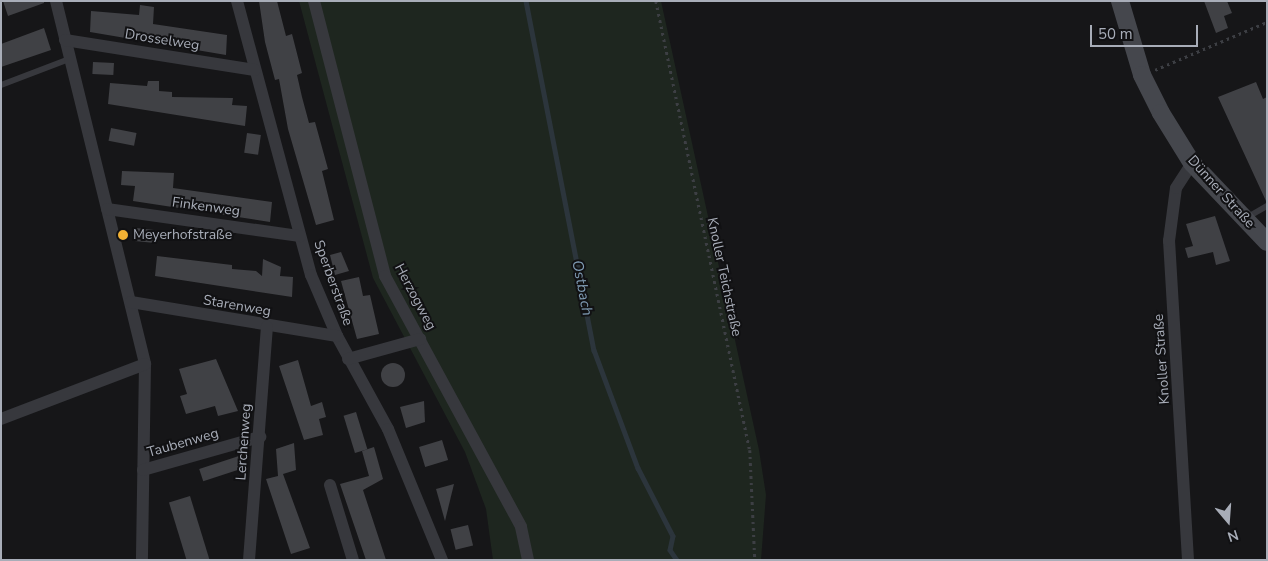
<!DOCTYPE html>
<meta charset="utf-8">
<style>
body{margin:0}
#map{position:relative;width:1268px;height:561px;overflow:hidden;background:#161618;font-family:"Nunito Sans",sans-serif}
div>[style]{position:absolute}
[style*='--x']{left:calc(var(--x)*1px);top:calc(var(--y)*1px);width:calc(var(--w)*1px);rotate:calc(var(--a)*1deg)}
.green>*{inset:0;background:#1e261f}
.stream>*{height:4.5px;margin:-2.25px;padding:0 2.25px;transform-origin:2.25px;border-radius:2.25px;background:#2c353c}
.building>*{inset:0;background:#404145;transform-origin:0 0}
.round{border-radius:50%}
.path>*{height:2.5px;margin-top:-1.25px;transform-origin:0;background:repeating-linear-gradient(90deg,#3d3f44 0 2.5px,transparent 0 6.5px)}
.lane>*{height:6px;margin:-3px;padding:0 3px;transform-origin:3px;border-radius:3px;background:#37383d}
.street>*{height:12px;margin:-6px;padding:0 6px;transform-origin:6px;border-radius:6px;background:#37383d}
.secondary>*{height:18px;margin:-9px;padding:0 9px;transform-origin:9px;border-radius:9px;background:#45474d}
.dots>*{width:14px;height:14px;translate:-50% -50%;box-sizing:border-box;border:2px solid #111113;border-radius:50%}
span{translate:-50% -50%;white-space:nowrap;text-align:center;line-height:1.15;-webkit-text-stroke:4px #111113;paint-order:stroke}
.street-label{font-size:14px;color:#a8adb8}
.poi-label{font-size:14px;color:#a8adb8}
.left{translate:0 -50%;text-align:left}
.water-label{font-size:15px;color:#7f9bb3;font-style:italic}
.frame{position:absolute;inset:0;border:2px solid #a8adb8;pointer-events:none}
.north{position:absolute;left:1203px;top:496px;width:50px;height:50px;-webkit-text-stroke:4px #111113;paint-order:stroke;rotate:162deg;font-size:14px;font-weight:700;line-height:20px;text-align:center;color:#a8adb8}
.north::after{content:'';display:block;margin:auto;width:18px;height:22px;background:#a8adb8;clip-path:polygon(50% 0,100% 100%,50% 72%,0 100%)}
.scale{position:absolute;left:1090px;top:25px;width:108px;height:22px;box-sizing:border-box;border:2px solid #a8adb8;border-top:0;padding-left:6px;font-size:15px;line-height:18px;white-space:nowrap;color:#a8adb8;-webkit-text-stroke:4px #111113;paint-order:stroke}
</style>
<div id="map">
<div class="green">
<div style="clip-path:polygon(299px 1px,661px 1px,759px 450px,766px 495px,761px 560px,493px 560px,486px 509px,465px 452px,373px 278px)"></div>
</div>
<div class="stream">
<div style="--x:526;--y:1;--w:356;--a:79"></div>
<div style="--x:594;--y:350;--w:126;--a:69.6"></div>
<div style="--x:638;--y:468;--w:76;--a:62.8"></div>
<div style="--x:673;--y:536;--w:14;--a:102"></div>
<div style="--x:670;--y:550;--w:12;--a:55"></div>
</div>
<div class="building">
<div style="clip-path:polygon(3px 1px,44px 1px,44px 3px,8px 16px)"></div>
<div style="clip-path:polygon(259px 1px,277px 1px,286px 36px,292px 34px,302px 73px,297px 75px,302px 97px,309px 123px,315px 122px,328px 169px,322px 171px,334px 220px,316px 225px,288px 129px,279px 79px,275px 80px,265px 42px)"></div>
<div style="clip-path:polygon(1204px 1px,1227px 1px,1232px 13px,1224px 16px,1228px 28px,1216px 33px)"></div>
<div style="clip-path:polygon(140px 5px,154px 7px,153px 24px,227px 35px,226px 55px,90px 32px,91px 11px,139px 15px)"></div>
<div style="clip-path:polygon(44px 28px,51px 50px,1px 67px,1px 44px)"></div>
<div style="left:93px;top:62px;width:21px;height:12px;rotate:3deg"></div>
<div style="clip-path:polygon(148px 81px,159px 81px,159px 91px,172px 92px,172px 97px,233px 98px,232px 105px,247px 106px,245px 126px,108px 104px,110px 83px,147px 86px)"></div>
<div style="clip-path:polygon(1256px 82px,1263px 99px,1267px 97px,1266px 201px,1218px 97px)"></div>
<div style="left:111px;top:128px;width:26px;height:13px;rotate:11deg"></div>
<div style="left:247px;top:133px;width:14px;height:20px;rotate:8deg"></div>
<div style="clip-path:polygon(122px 171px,174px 173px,173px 188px,272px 202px,270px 222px,133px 201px,135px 186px,121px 185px)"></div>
<div style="clip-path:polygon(1215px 216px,1230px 261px,1216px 265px,1213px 252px,1188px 258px,1185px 248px,1193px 246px,1186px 224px)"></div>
<div style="left:136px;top:228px;width:18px;height:13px;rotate:6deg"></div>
<div style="clip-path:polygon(341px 252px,349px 271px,335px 275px,330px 255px)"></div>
<div style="clip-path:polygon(157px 256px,232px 265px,232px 269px,256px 271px,262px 276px,263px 259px,281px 267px,280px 276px,293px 277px,292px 297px,155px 276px)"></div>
<div style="clip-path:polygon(359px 277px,363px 296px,370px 295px,379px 334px,357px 339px,341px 281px)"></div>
<div style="clip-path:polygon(216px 359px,238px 411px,218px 416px,215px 406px,186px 414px,180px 396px,187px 394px,179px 369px)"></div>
<div style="clip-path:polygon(298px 360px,311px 406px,322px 402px,326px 417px,319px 419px,323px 435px,304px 440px,279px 366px)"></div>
<div class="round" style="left:381px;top:363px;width:24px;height:24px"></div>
<div style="clip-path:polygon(424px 401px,425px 422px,406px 428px,400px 407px)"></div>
<div style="left:356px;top:412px;width:39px;height:13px;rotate:73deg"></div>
<div style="left:442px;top:440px;width:21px;height:24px;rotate:73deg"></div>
<div style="clip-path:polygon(294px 443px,296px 470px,283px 474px,310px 548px,291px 554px,266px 479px,278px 476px,276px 449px)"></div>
<div style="clip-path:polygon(374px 447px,383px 479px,363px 490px,386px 560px,366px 560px,340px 484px,369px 476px,362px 451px)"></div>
<div style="left:242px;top:455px;width:13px;height:45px;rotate:72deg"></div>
<div style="clip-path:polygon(454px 484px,445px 521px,436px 489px)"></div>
<div style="left:190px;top:496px;width:67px;height:22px;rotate:73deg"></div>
<div style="left:468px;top:525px;width:21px;height:18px;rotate:76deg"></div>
</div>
<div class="path">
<div style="--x:656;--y:1;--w:459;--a:78.2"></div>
<div style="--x:750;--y:450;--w:110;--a:87.4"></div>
<div style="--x:1155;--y:70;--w:122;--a:-23.2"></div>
</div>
<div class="lane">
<div style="--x:1;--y:85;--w:73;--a:-20.9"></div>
<div style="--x:1246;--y:218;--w:24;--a:-30"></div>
</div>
<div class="street">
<div style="--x:56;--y:1;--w:374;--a:76.2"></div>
<div style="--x:145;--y:364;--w:196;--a:90.9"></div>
<div style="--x:237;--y:1;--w:284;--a:74.9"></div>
<div style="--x:311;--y:275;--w:66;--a:66.9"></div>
<div style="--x:337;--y:336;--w:106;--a:61.3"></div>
<div style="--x:388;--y:429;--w:142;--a:67.6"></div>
<div style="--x:314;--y:1;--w:284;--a:75.5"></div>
<div style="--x:385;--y:276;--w:285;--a:61.5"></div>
<div style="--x:521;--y:527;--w:34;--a:78"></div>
<div style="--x:65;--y:40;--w:192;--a:9"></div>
<div style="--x:107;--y:209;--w:195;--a:8"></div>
<div style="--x:131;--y:302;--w:209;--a:9.4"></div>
<div style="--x:348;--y:359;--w:75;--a:-15.5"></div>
<div style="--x:1;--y:419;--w:154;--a:-20.9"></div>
<div style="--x:143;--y:470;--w:122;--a:-15.8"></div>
<div style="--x:330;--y:485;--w:78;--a:73"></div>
<div style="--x:249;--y:560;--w:234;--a:-85.6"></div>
<div style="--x:1188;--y:560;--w:320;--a:-93.4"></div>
<div style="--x:1169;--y:241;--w:53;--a:-82.5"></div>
<div style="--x:1176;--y:188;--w:30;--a:-57"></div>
</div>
<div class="secondary">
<div style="--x:1120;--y:1;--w:77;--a:73.4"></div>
<div style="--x:1142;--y:75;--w:42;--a:63.4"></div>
<div style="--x:1161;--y:113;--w:59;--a:58.2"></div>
<div style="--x:1192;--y:163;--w:109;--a:46.5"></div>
</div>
<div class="dots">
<div style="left:123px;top:235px;background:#f2b134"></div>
</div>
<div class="street-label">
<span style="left:162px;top:40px;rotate:9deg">Drosselweg</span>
<span style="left:1221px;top:192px;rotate:48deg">Dünner Straße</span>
<span style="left:206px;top:207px;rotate:8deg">Finkenweg</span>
<span style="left:724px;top:277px;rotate:78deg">Knoller Teichstraße</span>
<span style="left:333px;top:283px;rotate:70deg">Sperberstraße</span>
<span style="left:415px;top:297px;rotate:62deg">Herzogweg</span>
<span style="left:237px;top:306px;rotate:10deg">Starenweg</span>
<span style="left:1162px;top:359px;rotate:-94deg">Knoller Straße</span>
<span style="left:244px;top:442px;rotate:-86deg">Lerchenweg</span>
<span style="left:183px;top:443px;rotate:-16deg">Taubenweg</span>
</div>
<div class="poi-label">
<span class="left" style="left:133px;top:235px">Meyerhofstraße</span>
</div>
<div class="water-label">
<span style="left:582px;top:288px;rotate:79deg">Ostbach</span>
</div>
<div class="frame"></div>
<div class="north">N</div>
<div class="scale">50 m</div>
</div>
